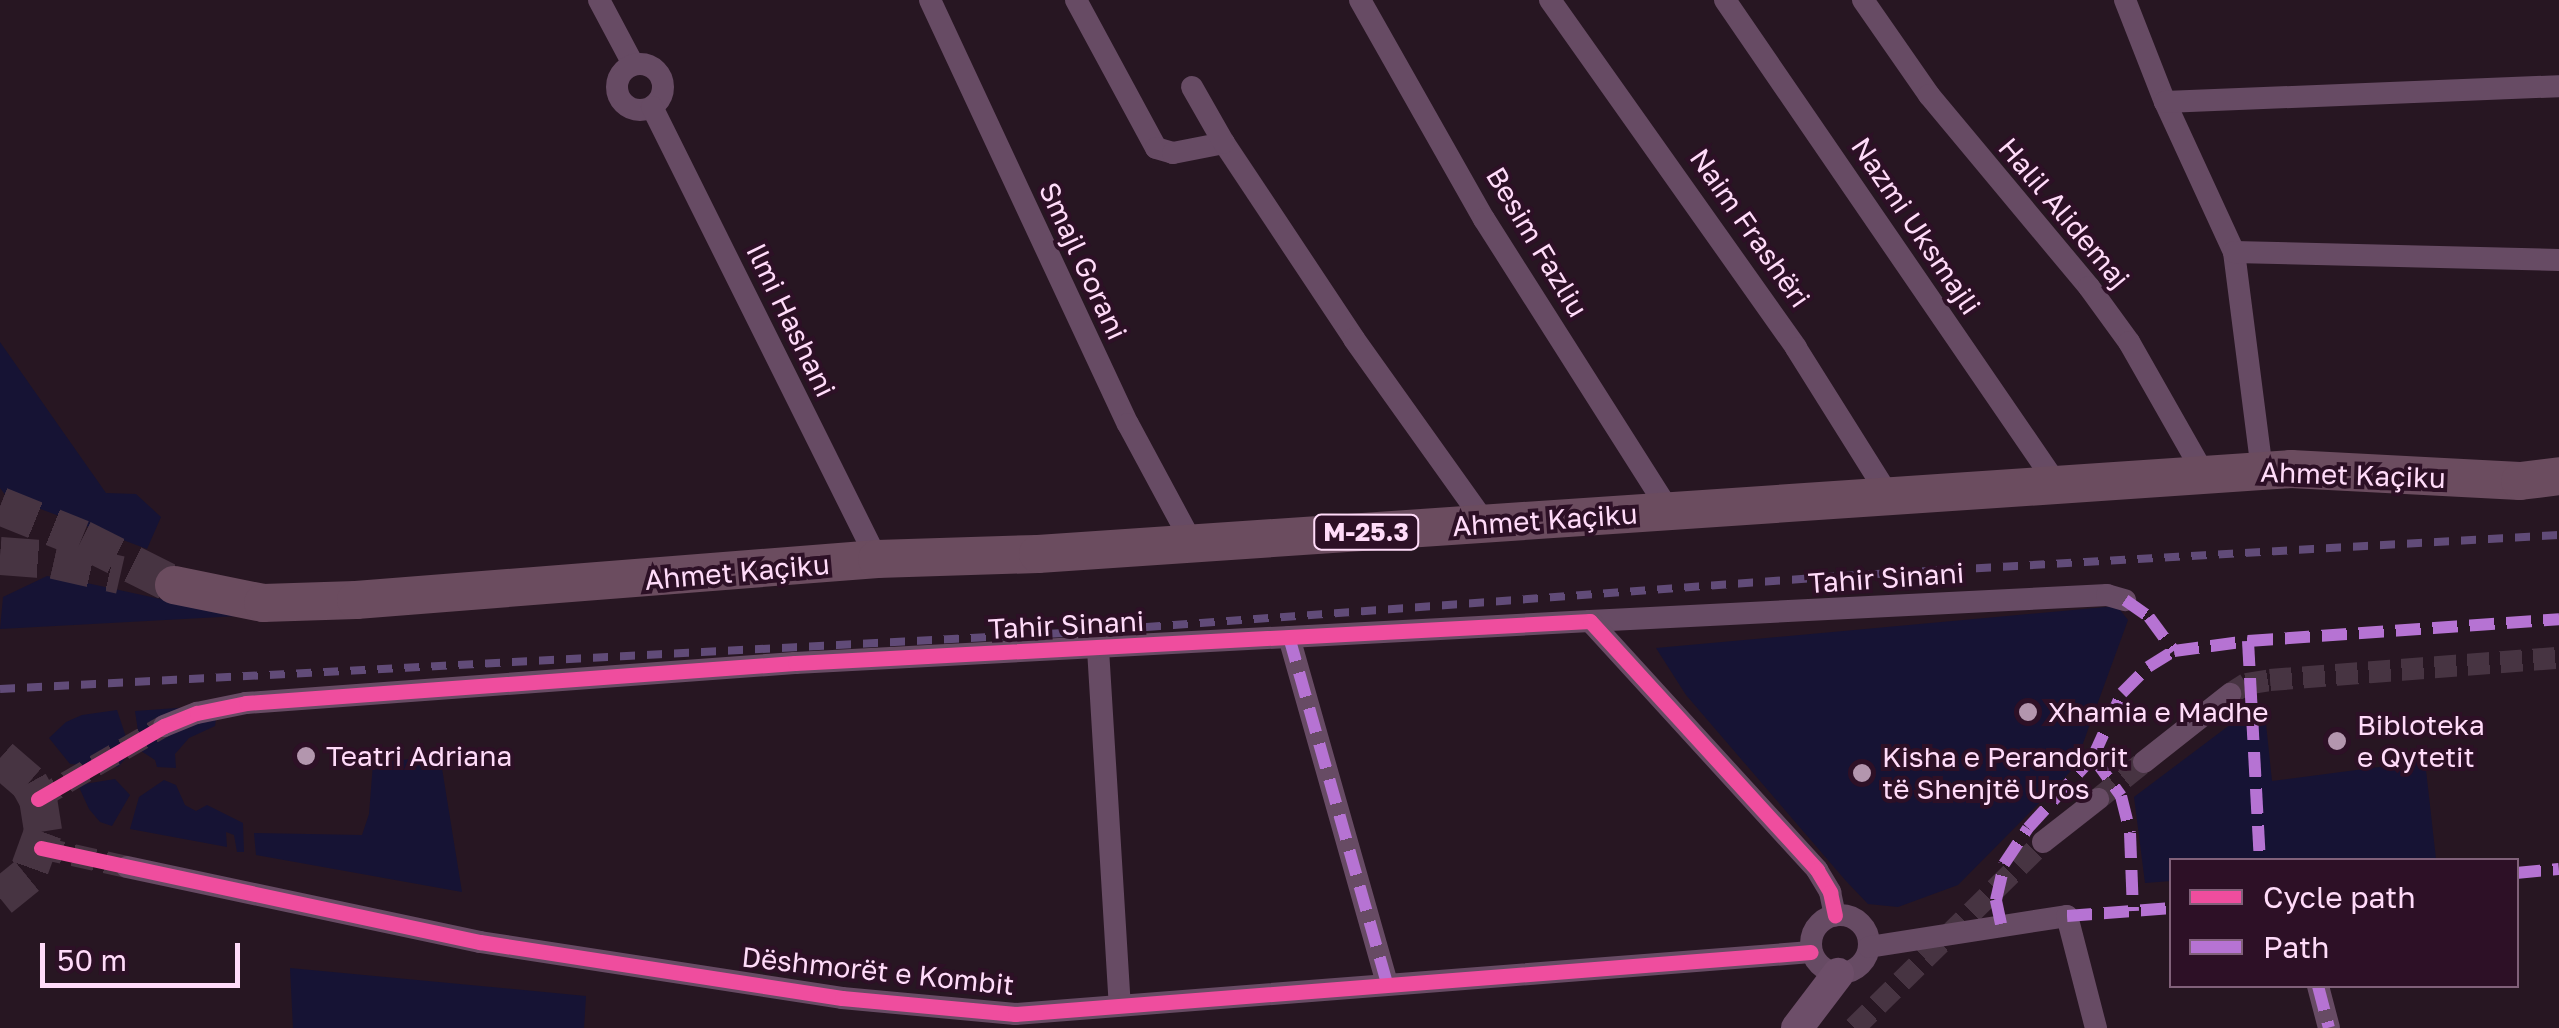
<!DOCTYPE html>
<meta charset="utf-8">
<style>
body{margin:0}
#map{position:relative;width:2559px;height:1028px;overflow:hidden;background:#271622;font-family:"Golos Text",sans-serif}
div>[style]{position:absolute}
[style*='--x']{left:calc(var(--x)*1px);top:calc(var(--y)*1px);width:calc(var(--w)*1px);rotate:calc(var(--a)*1deg)}
.green>*{inset:0;background:#161334}
.minor-tunnel>*{height:22px;margin-top:-11px;transform-origin:0;background:repeating-linear-gradient(90deg,#473442 0 22px,transparent 0 33px)}
.primary-tunnel>*{height:38px;margin-top:-19px;transform-origin:0;background:repeating-linear-gradient(90deg,#473442 0 38px,transparent 0 57px)}
.minor>*{height:22px;margin:-11px;padding:0 11px;transform-origin:11px;border-radius:11px;background:#674b64}
.minor>.ring{margin:-11px;padding:0;box-sizing:content-box;background:none;border:22px solid #674b64;border-radius:50%}
.secondary>*{height:32px;margin:-16px;padding:0 16px;transform-origin:16px;border-radius:16px;background:#6d4e69}
.primary>*{height:38px;margin:-19px;padding:0 19px;transform-origin:19px;border-radius:19px;background:#6b4c5f}
.rail>*{height:8px;margin-top:-4px;transform-origin:0;background:repeating-linear-gradient(90deg,#614b78 0 15px,transparent 0 27px)}
.quiet>*{height:12px;margin-top:-6px;transform-origin:0;background:repeating-linear-gradient(90deg,#b673d3 0 25px,transparent 0 37px)}
.cycleway>*{height:15px;margin:-7.5px;padding:0 7.5px;transform-origin:7.5px;border-radius:7.5px;background:#ef4d9e}
.dots>*{width:28px;height:28px;translate:-50% -50%;box-sizing:border-box;border:5px solid #2d1026;border-radius:50%}
span{translate:-50% -50%;white-space:nowrap;text-align:center;line-height:1.15;-webkit-text-stroke:8px #2d1026;paint-order:stroke}
.shield-label span{padding:2px 8px;background:#2d1026;border:2px solid;border-radius:8px;-webkit-text-stroke-width:0}
.shield-label{font-size:25px;color:#ffdbf9;font-weight:700}
.street-label{font-size:28px;color:#ffdbf9}
.poi-label{font-size:28px;color:#ffdbf9}
.left{translate:0 -50%;text-align:left}
.legend{position:absolute;left:2169px;top:858px;width:350px;height:130px;box-sizing:border-box;background:#2d1026;border:2px solid #81617a;margin:0;padding:12px 18px;list-style:none;font-size:30px;color:#ffdbf9}
.legend li{display:flex;align-items:center;gap:20px;height:50px}
.legend b{width:50px;border:2px solid #81617a}
.scale{position:absolute;left:40px;top:943px;width:200px;height:45px;box-sizing:border-box;border:5px solid #ffdbf9;border-top:0;padding-left:12px;font-size:30px;line-height:35px;white-space:nowrap;color:#ffdbf9;-webkit-text-stroke:8px #2d1026;paint-order:stroke}
</style>
<div id="map">
<div class="green">
<div style="clip-path:polygon(0 342px,106px 493px,136px 494px,161px 517px,147px 549px,6px 496px,0 488px)"></div>
<div style="clip-path:polygon(47px 576px,82px 582px,239px 616px,0 629px,3px 597px)"></div>
<div style="clip-path:polygon(2117px 606px,2128px 620px,2074px 768px,1958px 885px,1898px 907px,1868px 904px,1846px 881px,1686px 695px,1656px 648px)"></div>
<div style="clip-path:polygon(218px 705px,215px 726px,189px 738px,175px 754px,176px 768px,157px 767px,155px 760px,141px 751px,135px 711px)"></div>
<div style="clip-path:polygon(117px 710px,131px 752px,118px 767px,70px 764px,49px 738px,66px 722px,82px 715px)"></div>
<div style="clip-path:polygon(2265px 714px,2272px 781px,2425px 761px,2436px 859px,2172px 860px,2171px 881px,2145px 883px,2134px 797px,2243px 715px)"></div>
<div style="clip-path:polygon(440px 756px,462px 892px,256px 855px,254px 833px,362px 835px,369px 814px,373px 763px)"></div>
<div style="clip-path:polygon(115px 779px,130px 795px,112px 826px,100px 822px,89px 809px,78px 785px)"></div>
<div style="clip-path:polygon(164px 780px,176px 785px,185px 805px,196px 811px,207px 805px,243px 823px,244px 852px,237px 852px,234px 835px,226px 832px,227px 847px,130px 829px,139px 797px)"></div>
<div style="clip-path:polygon(290px 968px,586px 996px,584px 1028px,293px 1028px)"></div>
</div>
<div class="minor-tunnel">
<div style="--x:2230;--y:694;--w:19;--a:-32"></div>
<div style="--x:2246;--y:684;--w:24;--a:-9"></div>
<div style="--x:2270;--y:680;--w:290;--a:-4.4"></div>
<div style="--x:38;--y:799;--w:146;--a:-30.1"></div>
<div style="--x:2098;--y:799;--w:59;--a:-38.8"></div>
<div style="--x:41;--y:848;--w:88;--a:12.5"></div>
<div style="--x:1854;--y:1028;--w:265;--a:-44.5"></div>
</div>
<div class="primary-tunnel">
<div style="--x:0;--y:506;--w:88;--a:21.9"></div>
<div style="--x:82;--y:539;--w:103;--a:26.6"></div>
<div style="--x:0;--y:556;--w:54;--a:4.2"></div>
<div style="--x:54;--y:560;--w:68;--a:12.8"></div>
<div style="--x:0;--y:758;--w:38;--a:41"></div>
<div style="--x:29;--y:783;--w:18;--a:61"></div>
<div style="--x:38;--y:799;--w:33;--a:81"></div>
<div style="--x:43;--y:832;--w:47;--a:110"></div>
<div style="--x:27;--y:876;--w:35;--a:141"></div>
</div>
<div class="minor">
<div style="--x:599;--y:0;--w:72;--a:62"></div>
<div style="--x:930;--y:0;--w:468;--a:65"></div>
<div style="--x:1128;--y:424;--w:135;--a:61.7"></div>
<div style="--x:1076;--y:0;--w:168;--a:61.6"></div>
<div style="--x:1156;--y:148;--w:18;--a:16"></div>
<div style="--x:1173;--y:153;--w:52;--a:-11.1"></div>
<div style="--x:1224;--y:143;--w:235;--a:56.4"></div>
<div style="--x:1354;--y:339;--w:227;--a:54.5"></div>
<div style="--x:1360;--y:0;--w:252;--a:60.5"></div>
<div style="--x:1484;--y:219;--w:346;--a:57.6"></div>
<div style="--x:1550;--y:0;--w:426;--a:54.7"></div>
<div style="--x:1796;--y:348;--w:177;--a:57.9"></div>
<div style="--x:1725;--y:0;--w:589;--a:55.58"></div>
<div style="--x:1863;--y:0;--w:116;--a:55.2"></div>
<div style="--x:1929;--y:95;--w:250;--a:50.2"></div>
<div style="--x:2089;--y:287;--w:68;--a:54"></div>
<div style="--x:2129;--y:342;--w:152;--a:60.4"></div>
<div style="--x:2125;--y:0;--w:110;--a:68.6"></div>
<div style="--x:2165;--y:102;--w:165;--a:65.3"></div>
<div style="--x:2234;--y:252;--w:221;--a:82.7"></div>
<div class="ring" style="left:617px;top:64px;width:24px;height:24px"></div>
<div style="--x:1192;--y:87;--w:64;--a:60.3"></div>
<div style="--x:2165;--y:102;--w:394;--a:-2.3"></div>
<div style="--x:652;--y:107;--w:505;--a:63.54"></div>
<div style="--x:2234;--y:252;--w:325;--a:1.4"></div>
<div style="--x:1590;--y:621;--w:518;--a:-2.88"></div>
<div style="--x:2107;--y:595;--w:19;--a:16"></div>
<div style="--x:1289;--y:637;--w:361;--a:74.2"></div>
<div style="--x:1098;--y:649;--w:357;--a:86.5"></div>
<div style="--x:164;--y:726;--w:35;--a:-22"></div>
<div style="--x:197;--y:713;--w:50;--a:-11.5"></div>
<div style="--x:246;--y:703;--w:550;--a:-4.17"></div>
<div style="--x:795;--y:663;--w:796;--a:-3.02"></div>
<div style="--x:1590;--y:621;--w:337;--a:47.6"></div>
<div style="--x:1817;--y:870;--w:26;--a:59"></div>
<div style="--x:1830;--y:892;--w:24;--a:78"></div>
<div style="--x:2144;--y:762;--w:110;--a:-38.3"></div>
<div style="--x:2043;--y:842;--w:70;--a:-38"></div>
<div style="--x:127;--y:867;--w:361;--a:12"></div>
<div style="--x:480;--y:942;--w:366;--a:8.8"></div>
<div style="--x:842;--y:998;--w:174;--a:5.3"></div>
<div style="--x:1015;--y:1014;--w:798;--a:-4.45"></div>
<div class="ring" style="left:1811px;top:915px;width:36px;height:36px"></div>
<div style="--x:1869;--y:947;--w:200;--a:-8.9"></div>
<div style="--x:2067;--y:916;--w:116;--a:75.5"></div>
<div style="--x:2318;--y:986;--w:43;--a:75.3"></div>
</div>
<div class="secondary">
<div style="--x:1797;--y:1028;--w:68;--a:-52.8"></div>
</div>
<div class="primary">
<div style="--x:174;--y:585;--w:91;--a:11.4"></div>
<div style="--x:263;--y:603;--w:93;--a:-1.8"></div>
<div style="--x:356;--y:600;--w:523;--a:-4.5"></div>
<div style="--x:877;--y:559;--w:161;--a:-1.8"></div>
<div style="--x:1038;--y:554;--w:1256;--a:-3.88"></div>
<div style="--x:2291;--y:469;--w:229;--a:3"></div>
<div style="--x:2520;--y:481;--w:39;--a:-7"></div>
</div>
<div class="rail">
<div style="--x:0;--y:689;--w:1066;--a:-3.01"></div>
<div style="--x:1065;--y:633;--w:778;--a:-4.2"></div>
<div style="--x:1841;--y:576;--w:719;--a:-3.27"></div>
</div>
<div class="quiet">
<div style="--x:2125;--y:600;--w:29;--a:35"></div>
<div style="--x:2149;--y:617;--w:42;--a:53.7"></div>
<div style="--x:1289;--y:637;--w:361;--a:74.2"></div>
<div style="--x:2248;--y:641;--w:219;--a:86.9"></div>
<div style="--x:2093;--y:757;--w:48;--a:54.3"></div>
<div style="--x:2121;--y:796;--w:38;--a:76"></div>
<div style="--x:2130;--y:833;--w:78;--a:87.8"></div>
<div style="--x:2516;--y:873;--w:43;--a:-5.3"></div>
<div style="--x:2067;--y:916;--w:105;--a:-4.4"></div>
<div style="--x:2001;--y:924;--w:25;--a:-102"></div>
<div style="--x:1996;--y:900;--w:37;--a:-77"></div>
<div style="--x:2004;--y:864;--w:43;--a:-56.3"></div>
<div style="--x:2028;--y:828;--w:96;--a:-47.5"></div>
<div style="--x:2093;--y:757;--w:70;--a:-65.6"></div>
<div style="--x:2122;--y:693;--w:37;--a:-45"></div>
<div style="--x:2148;--y:667;--w:31;--a:-32"></div>
<div style="--x:2174;--y:651;--w:75;--a:-7.7"></div>
<div style="--x:2248;--y:641;--w:312;--a:-4"></div>
<div style="--x:2318;--y:986;--w:43;--a:75.3"></div>
</div>
<div class="cycleway">
<div style="--x:38;--y:799;--w:146;--a:-30.1"></div>
<div style="--x:164;--y:726;--w:35;--a:-22"></div>
<div style="--x:197;--y:713;--w:50;--a:-11.5"></div>
<div style="--x:246;--y:703;--w:550;--a:-4.17"></div>
<div style="--x:795;--y:663;--w:796;--a:-3.02"></div>
<div style="--x:1590;--y:621;--w:337;--a:47.6"></div>
<div style="--x:1817;--y:870;--w:26;--a:59"></div>
<div style="--x:1830;--y:892;--w:24;--a:78"></div>
<div style="--x:41;--y:848;--w:449;--a:12.1"></div>
<div style="--x:480;--y:942;--w:366;--a:8.8"></div>
<div style="--x:842;--y:998;--w:174;--a:5.3"></div>
<div style="--x:1015;--y:1014;--w:798;--a:-4.45"></div>
</div>
<div class="dots">
<div style="left:2028px;top:712px;background:#b396ae"></div>
<div style="left:2337px;top:741px;background:#b396ae"></div>
<div style="left:306px;top:756px;background:#b396ae"></div>
<div style="left:1862px;top:773px;background:#b396ae"></div>
</div>
<div class="shield-label">
<span style="left:1366px;top:532px">M-25.3</span>
</div>
<div class="street-label">
<span style="left:2064px;top:213px;rotate:50deg">Halil Alidemaj</span>
<span style="left:1916px;top:226px;rotate:56deg">Nazmi Uksmajli</span>
<span style="left:1750px;top:228px;rotate:55deg">Naim Frashëri</span>
<span style="left:1537px;top:242px;rotate:59deg">Besim Fazliu</span>
<span style="left:1083px;top:261px;rotate:65deg">Smajl Gorani</span>
<span style="left:791px;top:320px;rotate:64deg">Ilmi Hashani</span>
<span style="left:2353px;top:475px;rotate:2deg">Ahmet Kaçiku</span>
<span style="left:1545px;top:520px;rotate:-4deg">Ahmet Kaçiku</span>
<span style="left:737px;top:572px;rotate:-5deg">Ahmet Kaçiku</span>
<span style="left:1886px;top:578px;rotate:-4deg">Tahir Sinani</span>
<span style="left:1066px;top:625px;rotate:-3deg">Tahir Sinani</span>
<span style="left:878px;top:971px;rotate:6deg">Dëshmorët e Kombit</span>
</div>
<div class="poi-label">
<span class="left" style="left:2048px;top:712px">Xhamia e Madhe</span>
<span class="left" style="left:2357px;top:741px">Bibloteka<br>e Qytetit</span>
<span class="left" style="left:326px;top:756px">Teatri Adriana</span>
<span class="left" style="left:1882px;top:773px">Kisha e Perandorit<br>të Shenjtë Uros</span>
</div>
<ul class="legend">
<li><b style="height:12px;background:#ef4d9e"></b>Cycle path</li>
<li><b style="height:12px;background:#b673d3"></b>Path</li>
</ul>
<div class="scale">50 m</div>
</div>
